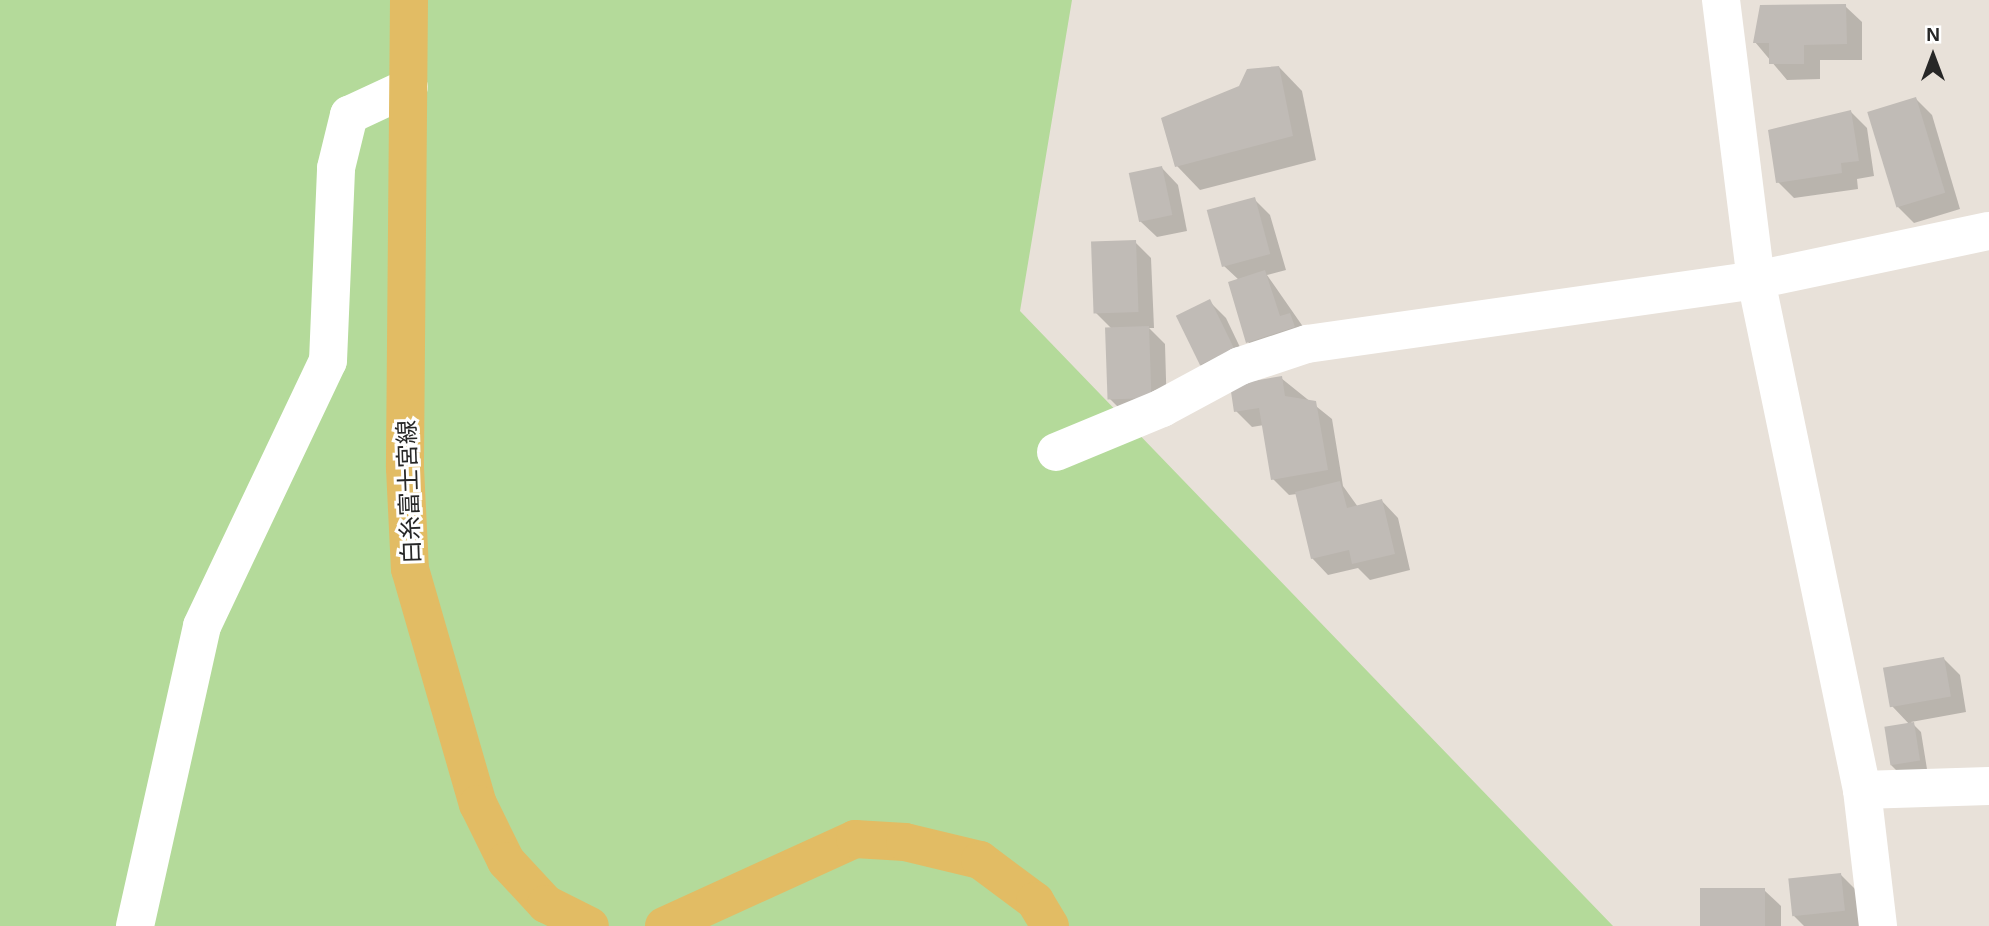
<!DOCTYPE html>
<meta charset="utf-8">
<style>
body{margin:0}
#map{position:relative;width:1989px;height:926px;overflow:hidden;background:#e8e1d9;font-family:Arial,"Noto Sans JP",sans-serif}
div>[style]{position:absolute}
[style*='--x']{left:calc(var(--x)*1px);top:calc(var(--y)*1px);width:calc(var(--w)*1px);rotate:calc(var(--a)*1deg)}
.green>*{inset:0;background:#b4da9a}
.shadow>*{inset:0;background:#0003}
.building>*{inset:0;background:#c0bbb6;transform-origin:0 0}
.minor>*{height:38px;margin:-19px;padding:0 19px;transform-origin:19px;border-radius:19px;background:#fff}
.major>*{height:38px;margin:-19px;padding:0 19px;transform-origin:19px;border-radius:19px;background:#e2bc64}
span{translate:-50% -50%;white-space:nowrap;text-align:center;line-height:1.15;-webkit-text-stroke:6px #fff;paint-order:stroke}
.street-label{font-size:24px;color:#272727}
.north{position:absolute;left:1898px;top:21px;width:70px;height:70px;-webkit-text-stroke:5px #fff;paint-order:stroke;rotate:0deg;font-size:19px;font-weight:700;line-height:28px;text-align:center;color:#272727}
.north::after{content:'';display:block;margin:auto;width:24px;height:32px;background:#272727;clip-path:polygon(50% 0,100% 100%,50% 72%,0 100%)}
</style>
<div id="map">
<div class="green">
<div style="clip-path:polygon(0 0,1072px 0,1020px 311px,1613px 926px,0 926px)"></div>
</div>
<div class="shadow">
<div style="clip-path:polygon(1845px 6px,1862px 22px,1862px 60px,1820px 60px,1820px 79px,1787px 80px,1755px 42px)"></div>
<div style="clip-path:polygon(1279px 67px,1302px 91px,1316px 160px,1200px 190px,1177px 166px,1240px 87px)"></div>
<div style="clip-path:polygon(1916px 99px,1932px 115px,1960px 209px,1914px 223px,1898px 207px)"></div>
<div style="clip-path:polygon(1851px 112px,1867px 128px,1874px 176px,1857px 179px,1858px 189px,1794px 198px,1778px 182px)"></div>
<div style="clip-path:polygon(1162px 168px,1178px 185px,1187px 231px,1157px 237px,1140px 221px)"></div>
<div style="clip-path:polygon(1254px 199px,1270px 215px,1286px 270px,1267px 275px,1306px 331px,1264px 358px,1248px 342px,1239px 280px,1224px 266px)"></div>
<div style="clip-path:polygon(1135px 242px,1151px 258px,1154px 328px,1149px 328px,1165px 344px,1167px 414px,1126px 415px,1110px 399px,1112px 329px,1096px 313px)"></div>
<div style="clip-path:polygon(1210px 302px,1226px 318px,1249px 366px,1217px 381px,1200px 365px)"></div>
<div style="clip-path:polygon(1281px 378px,1332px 419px,1343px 486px,1358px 507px,1382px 501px,1398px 518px,1410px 570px,1370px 580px,1358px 568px,1328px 575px,1312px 558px,1297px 494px,1289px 495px,1273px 479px,1264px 425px,1252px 427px,1236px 411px)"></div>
<div style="clip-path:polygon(1944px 659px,1960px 675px,1966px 712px,1911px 722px,1921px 732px,1927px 769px,1899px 773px,1891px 765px,1910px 725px,1892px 706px)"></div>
<div style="clip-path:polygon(1841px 875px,1857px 891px,1860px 926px,1804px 926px,1793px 915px)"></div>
<div style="clip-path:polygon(1764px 890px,1781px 906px,1781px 926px,1702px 926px)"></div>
</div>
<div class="building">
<div style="clip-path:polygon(1846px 4px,1847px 44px,1804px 45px,1804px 64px,1769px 64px,1769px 43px,1753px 43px,1760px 5px)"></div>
<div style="clip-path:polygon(1279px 66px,1293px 136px,1175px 167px,1161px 118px,1239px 86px,1247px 69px)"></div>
<div style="left:1916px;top:97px;width:100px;height:51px;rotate:73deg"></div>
<div style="clip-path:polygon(1851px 110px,1859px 161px,1841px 163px,1842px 173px,1776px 183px,1768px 130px)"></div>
<div style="left:1162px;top:166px;width:50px;height:34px;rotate:78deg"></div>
<div style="left:1255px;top:197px;width:59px;height:50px;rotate:75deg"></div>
<div style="left:1136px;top:240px;width:72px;height:45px;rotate:88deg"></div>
<div style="clip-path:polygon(1265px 270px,1280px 316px,1290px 313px,1295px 327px,1246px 343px,1228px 282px)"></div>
<div style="left:1210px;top:299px;width:55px;height:38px;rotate:64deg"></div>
<div style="left:1149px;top:326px;width:72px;height:44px;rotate:88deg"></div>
<div style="clip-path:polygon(1282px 376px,1285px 396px,1316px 401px,1328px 470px,1271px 480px,1259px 408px,1234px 412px,1230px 385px)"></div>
<div style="clip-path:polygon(1340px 481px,1347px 508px,1382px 499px,1395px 554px,1352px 564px,1349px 550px,1311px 559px,1295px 492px)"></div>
<div style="left:1944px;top:657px;width:40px;height:62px;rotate:80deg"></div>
<div style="left:1914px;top:722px;width:39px;height:30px;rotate:81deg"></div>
<div style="left:1841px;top:873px;width:38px;height:53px;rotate:84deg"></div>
<div style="left:1700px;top:888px;width:65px;height:38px"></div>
</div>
<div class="minor">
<div style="--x:1721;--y:0;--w:282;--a:82.9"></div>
<div style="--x:1756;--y:280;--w:521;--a:78.26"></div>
<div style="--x:1862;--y:790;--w:137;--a:83.3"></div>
<div style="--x:1056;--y:452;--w:115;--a:-22.5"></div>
<div style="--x:1162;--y:408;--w:89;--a:-28.3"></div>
<div style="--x:1240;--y:366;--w:71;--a:-18.2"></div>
<div style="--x:1307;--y:344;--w:454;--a:-8.1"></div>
<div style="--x:1756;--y:280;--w:238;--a:-11.9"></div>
<div style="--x:1862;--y:790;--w:127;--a:-1.8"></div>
<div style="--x:135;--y:926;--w:307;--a:-77.4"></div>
<div style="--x:202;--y:626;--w:293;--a:-64.6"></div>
<div style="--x:328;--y:361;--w:193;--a:-87.6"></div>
<div style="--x:336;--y:168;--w:55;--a:-76.2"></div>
<div style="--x:349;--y:115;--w:66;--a:-25"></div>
</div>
<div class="major">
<div style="--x:409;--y:0;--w:468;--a:90.5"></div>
<div style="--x:405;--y:468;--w:101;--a:87.2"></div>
<div style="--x:410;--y:569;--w:245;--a:73.9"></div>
<div style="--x:478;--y:804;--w:64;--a:63.8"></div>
<div style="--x:506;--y:861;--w:59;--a:47.1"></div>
<div style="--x:546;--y:904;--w:49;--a:26.6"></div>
<div style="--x:664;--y:926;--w:210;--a:-24.5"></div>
<div style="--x:855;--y:839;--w:50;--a:3.4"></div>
<div style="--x:905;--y:842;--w:77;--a:13.5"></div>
<div style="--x:980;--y:860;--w:69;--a:36.7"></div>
<div style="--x:1035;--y:901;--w:29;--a:59"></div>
</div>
<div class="street-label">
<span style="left:409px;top:492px;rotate:-92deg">白糸富士宮線</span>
</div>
<div class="north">N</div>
</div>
